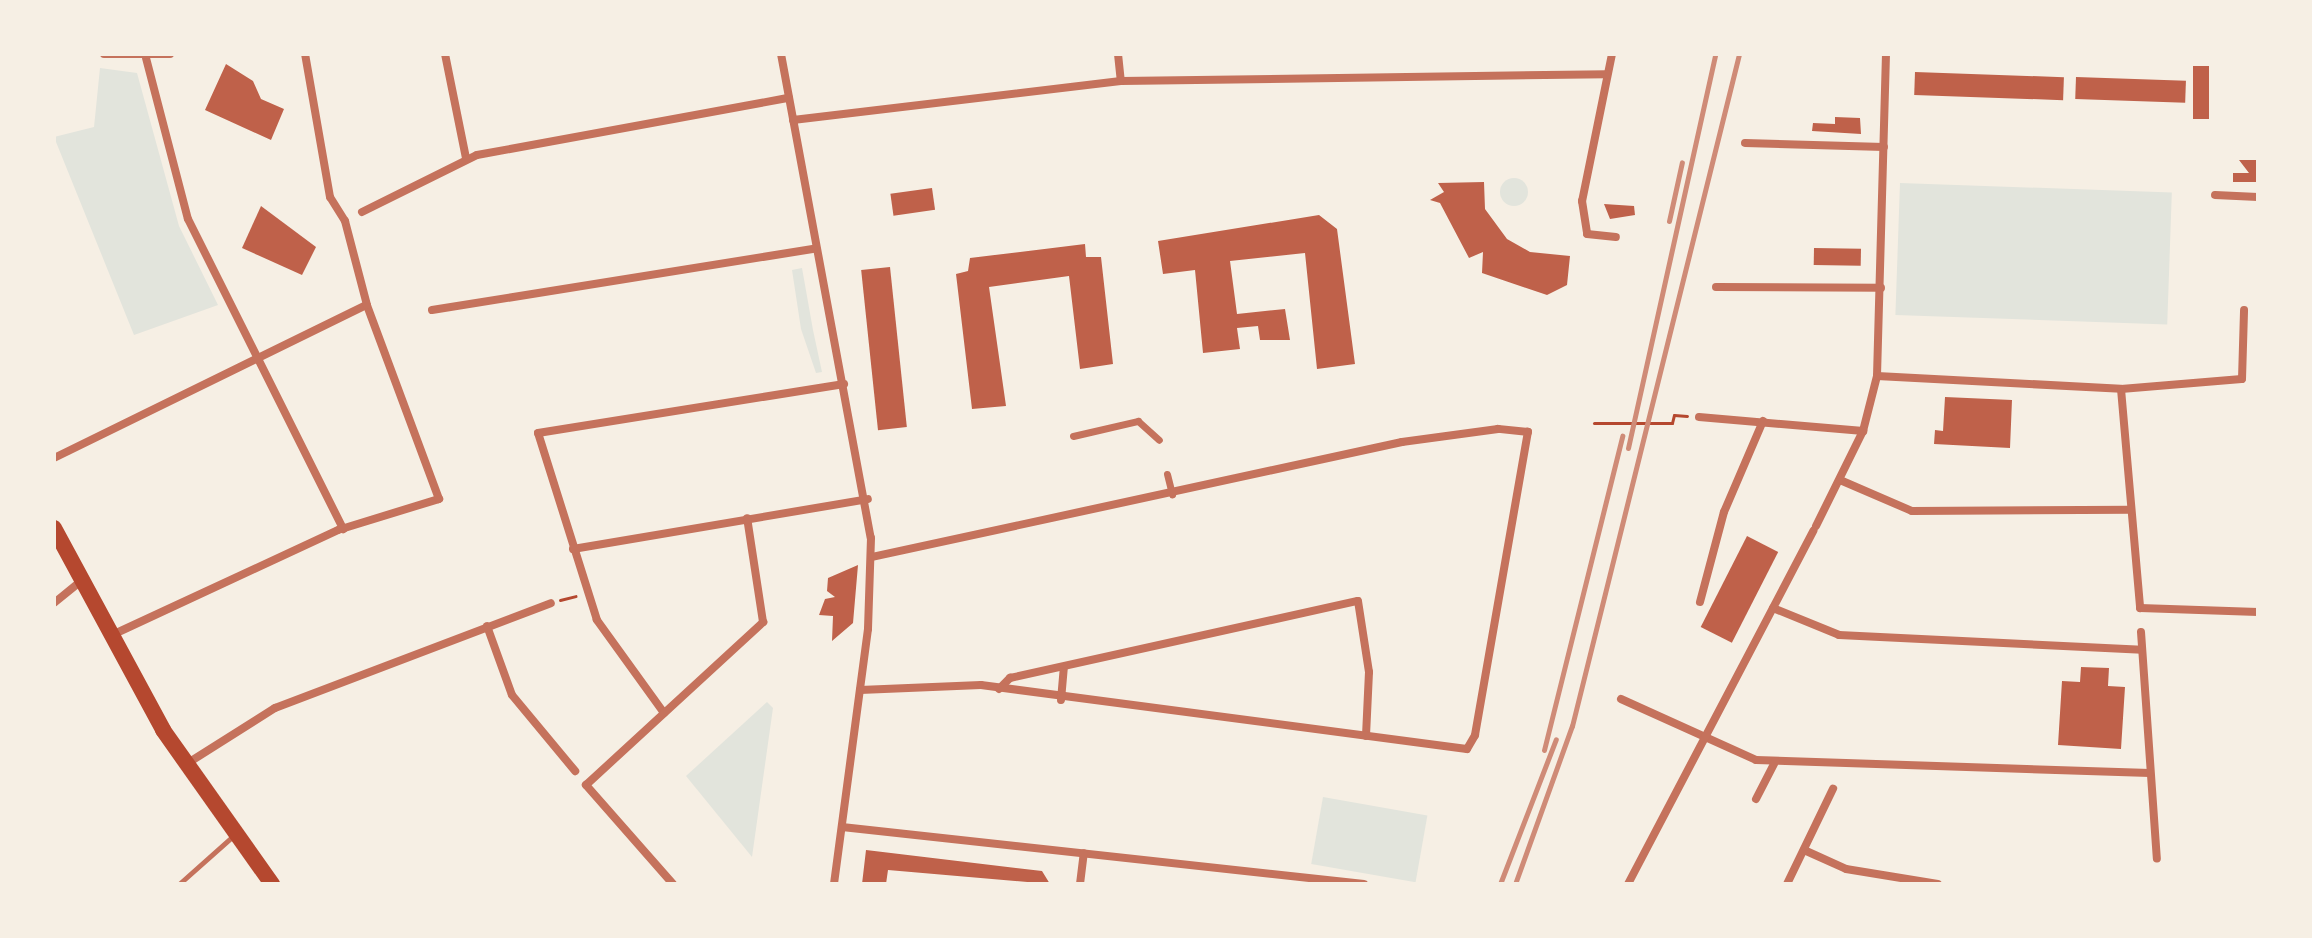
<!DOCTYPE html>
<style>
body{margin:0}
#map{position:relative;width:2312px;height:938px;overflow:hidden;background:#f6efe4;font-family:"Alegreya Sans",sans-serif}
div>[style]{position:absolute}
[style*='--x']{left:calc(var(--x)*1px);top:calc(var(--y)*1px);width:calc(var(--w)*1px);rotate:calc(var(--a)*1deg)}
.green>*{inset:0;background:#e2e4dc;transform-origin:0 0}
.round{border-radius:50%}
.building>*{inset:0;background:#bf614a;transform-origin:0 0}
.path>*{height:3px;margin:-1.5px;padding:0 1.5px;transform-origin:1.5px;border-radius:1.5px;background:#b5482f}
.service>*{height:5px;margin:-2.5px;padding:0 2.5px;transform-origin:2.5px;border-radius:2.5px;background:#c5725c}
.pedestrian>*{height:7px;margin:-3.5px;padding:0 3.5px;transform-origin:3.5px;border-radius:3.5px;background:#c5725c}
.minor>*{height:8px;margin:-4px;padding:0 4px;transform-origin:4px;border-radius:4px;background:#c5725c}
.trunk>*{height:16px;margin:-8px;padding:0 8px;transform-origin:8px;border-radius:8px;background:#b5482f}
.rail>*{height:5px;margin:-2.5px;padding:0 2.5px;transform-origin:2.5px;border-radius:2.5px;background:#cf8b77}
span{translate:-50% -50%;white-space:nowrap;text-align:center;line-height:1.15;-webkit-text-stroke:6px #f6efe4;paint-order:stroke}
.frame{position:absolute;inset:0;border:56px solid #f6efe4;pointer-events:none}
</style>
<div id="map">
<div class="green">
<div style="clip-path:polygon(100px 68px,137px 73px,179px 226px,218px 305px,134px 335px,54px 137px,94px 127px)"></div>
<div class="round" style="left:1500px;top:178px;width:28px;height:28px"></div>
<div style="left:1900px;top:183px;width:272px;height:132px;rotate:2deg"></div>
<div style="clip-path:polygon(802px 268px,813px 330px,822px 372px,816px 373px,801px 329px,792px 270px)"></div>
<div style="clip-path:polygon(767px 702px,773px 708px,752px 857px,686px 776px)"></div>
<div style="left:1323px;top:797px;width:106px;height:68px;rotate:10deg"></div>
</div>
<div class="building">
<div style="clip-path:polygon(226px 64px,253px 81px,261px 99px,284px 109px,271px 140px,205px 110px)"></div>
<div style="left:2193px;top:66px;width:16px;height:53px"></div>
<div style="left:1915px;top:72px;width:149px;height:23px;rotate:2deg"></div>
<div style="left:2076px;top:77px;width:110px;height:22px;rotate:2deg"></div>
<div style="clip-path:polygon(1835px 117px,1860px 118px,1861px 134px,1812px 131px,1813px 123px,1835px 124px)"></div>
<div style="clip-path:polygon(2239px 160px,2258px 160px,2258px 182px,2233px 182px,2233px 173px,2249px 173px)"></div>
<div style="clip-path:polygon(1484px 182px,1485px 209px,1507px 239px,1530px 252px,1570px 256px,1567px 285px,1547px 295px,1482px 273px,1483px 252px,1469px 258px,1440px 203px,1430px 200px,1444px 192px,1438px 183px)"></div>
<div style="left:932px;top:188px;width:22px;height:42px;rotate:82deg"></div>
<div style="clip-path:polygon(1604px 204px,1634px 206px,1635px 215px,1610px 219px)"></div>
<div style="clip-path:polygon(261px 206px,316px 247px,302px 275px,242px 248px)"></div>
<div style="clip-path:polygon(1319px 215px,1337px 229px,1355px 364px,1317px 369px,1305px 253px,1230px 261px,1237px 314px,1285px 309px,1290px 340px,1260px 340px,1258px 326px,1237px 328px,1240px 349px,1203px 353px,1195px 270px,1163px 274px,1158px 241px)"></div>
<div style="clip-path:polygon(1085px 244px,1086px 257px,1101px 257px,1113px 364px,1080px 369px,1069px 276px,989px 287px,1006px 406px,972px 409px,956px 274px,968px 271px,970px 258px)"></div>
<div style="left:1814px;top:248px;width:47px;height:17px;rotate:1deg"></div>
<div style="left:890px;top:267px;width:161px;height:29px;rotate:84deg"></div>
<div style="clip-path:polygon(1945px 397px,2012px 400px,2010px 448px,1934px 444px,1935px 430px,1943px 431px)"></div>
<div style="left:1747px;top:536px;width:35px;height:102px;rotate:27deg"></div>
<div style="clip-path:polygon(858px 565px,853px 623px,832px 641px,833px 616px,819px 615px,825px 599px,835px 597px,827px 591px,828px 578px)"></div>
<div style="clip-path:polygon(2081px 667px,2109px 668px,2108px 686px,2125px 687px,2121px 749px,2058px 745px,2062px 681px,2080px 682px)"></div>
<div style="clip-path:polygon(866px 850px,1042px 871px,1050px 884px,888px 870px,886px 884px,862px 884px)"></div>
</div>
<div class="path">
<div style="--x:1594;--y:423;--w:78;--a:0"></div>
<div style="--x:1672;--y:423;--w:8;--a:-76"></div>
<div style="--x:1674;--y:415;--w:13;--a:4"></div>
<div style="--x:560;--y:600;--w:16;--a:-14"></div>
</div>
<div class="service">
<div style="--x:179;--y:884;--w:74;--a:-41.7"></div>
</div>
<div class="pedestrian">
<div style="--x:1073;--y:436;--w:67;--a:-13"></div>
<div style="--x:1138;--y:421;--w:28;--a:42"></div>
<div style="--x:1167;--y:474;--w:21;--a:76"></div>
</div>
<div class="minor">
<div style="--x:104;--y:54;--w:66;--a:0"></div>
<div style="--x:445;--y:54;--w:106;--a:78.6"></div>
<div style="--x:781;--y:54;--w:492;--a:79.5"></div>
<div style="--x:871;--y:538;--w:91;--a:91.9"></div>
<div style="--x:868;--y:629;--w:257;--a:97.6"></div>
<div style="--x:1118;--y:54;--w:27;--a:84"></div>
<div style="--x:1612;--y:54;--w:150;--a:101.5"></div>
<div style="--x:1582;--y:201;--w:33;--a:81"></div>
<div style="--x:1587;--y:234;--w:29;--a:6"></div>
<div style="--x:146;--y:58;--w:166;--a:75.4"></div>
<div style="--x:188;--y:219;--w:347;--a:63.4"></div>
<div style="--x:793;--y:120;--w:330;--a:-6.8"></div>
<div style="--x:1121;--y:81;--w:486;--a:-0.8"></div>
<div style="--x:1745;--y:143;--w:139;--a:1.6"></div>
<div style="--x:2215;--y:195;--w:43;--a:2.7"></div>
<div style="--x:362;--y:212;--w:128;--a:-26.4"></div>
<div style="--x:477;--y:155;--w:317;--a:-10.4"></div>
<div style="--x:1716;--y:287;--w:165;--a:0.3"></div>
<div style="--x:432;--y:310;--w:387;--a:-9.1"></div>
<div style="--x:1877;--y:376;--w:244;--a:3"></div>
<div style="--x:2121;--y:389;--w:121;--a:-4.7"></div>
<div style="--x:2242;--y:379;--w:69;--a:-88.3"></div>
<div style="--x:2121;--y:389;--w:220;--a:85"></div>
<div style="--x:2140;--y:608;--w:118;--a:1.9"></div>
<div style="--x:1699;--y:417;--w:165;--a:4.9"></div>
<div style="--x:54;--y:458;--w:348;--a:-26.1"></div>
<div style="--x:1840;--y:480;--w:78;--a:23.3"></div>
<div style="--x:1912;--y:511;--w:219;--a:-0.3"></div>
<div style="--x:1816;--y:526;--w:106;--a:-63.7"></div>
<div style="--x:1863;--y:431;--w:57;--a:-75.7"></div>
<div style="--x:1877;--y:376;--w:322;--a:-88.4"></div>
<div style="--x:573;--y:549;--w:299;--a:-9.6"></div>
<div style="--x:1700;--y:602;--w:93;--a:-75.1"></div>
<div style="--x:1724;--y:512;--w:99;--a:-66.8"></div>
<div style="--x:54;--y:603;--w:35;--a:-39"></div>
<div style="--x:1773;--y:608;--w:71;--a:22.2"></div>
<div style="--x:1839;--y:635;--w:303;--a:2.8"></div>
<div style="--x:487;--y:626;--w:73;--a:70.1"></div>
<div style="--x:512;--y:695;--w:99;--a:50.3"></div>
<div style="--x:2141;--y:632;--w:227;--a:86"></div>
<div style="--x:112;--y:635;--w:249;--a:-24.9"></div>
<div style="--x:338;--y:530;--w:106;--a:-17.1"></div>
<div style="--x:439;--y:499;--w:207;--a:-110.4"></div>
<div style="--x:367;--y:305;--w:87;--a:-104.7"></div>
<div style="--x:345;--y:221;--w:28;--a:-122"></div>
<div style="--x:330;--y:197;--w:145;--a:-99.9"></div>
<div style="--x:999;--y:689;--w:16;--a:-45"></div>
<div style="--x:1010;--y:678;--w:356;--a:-12.5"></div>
<div style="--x:1358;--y:601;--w:72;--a:81.2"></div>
<div style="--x:1369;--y:672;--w:64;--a:92.7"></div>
<div style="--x:860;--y:690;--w:121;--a:-2.4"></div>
<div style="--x:981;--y:685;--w:490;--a:7.5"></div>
<div style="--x:1467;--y:749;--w:16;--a:-60"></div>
<div style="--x:1475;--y:735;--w:308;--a:-80.1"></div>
<div style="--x:1528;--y:432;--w:30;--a:-174"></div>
<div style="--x:1498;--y:429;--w:97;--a:172.3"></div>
<div style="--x:1402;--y:442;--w:542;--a:167.76"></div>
<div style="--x:1621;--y:699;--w:148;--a:24.3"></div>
<div style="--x:1756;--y:760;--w:394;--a:1.9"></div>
<div style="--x:1061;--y:700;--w:33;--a:-85"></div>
<div style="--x:664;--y:713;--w:115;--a:-125.8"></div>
<div style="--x:597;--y:620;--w:196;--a:-107.5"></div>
<div style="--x:538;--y:433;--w:310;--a:-9.1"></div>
<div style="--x:188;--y:763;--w:103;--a:-32.3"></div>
<div style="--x:275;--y:708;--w:295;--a:-20.8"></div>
<div style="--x:1756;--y:799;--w:42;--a:-62.8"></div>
<div style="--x:842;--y:827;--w:525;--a:6.23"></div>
<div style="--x:1804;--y:850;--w:46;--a:24.3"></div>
<div style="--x:1846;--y:869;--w:93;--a:9.3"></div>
<div style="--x:673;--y:884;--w:132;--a:-131.3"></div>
<div style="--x:586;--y:785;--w:241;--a:-42.6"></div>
<div style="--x:763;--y:622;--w:105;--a:-98.7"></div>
<div style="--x:1080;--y:884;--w:31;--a:-83"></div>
<div style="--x:1628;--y:884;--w:399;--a:-62.3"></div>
<div style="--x:1787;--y:884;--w:106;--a:-64.2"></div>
</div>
<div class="trunk">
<div style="--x:54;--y:528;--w:230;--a:61.6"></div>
<div style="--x:163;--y:730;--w:189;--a:54.7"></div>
</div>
<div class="rail">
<div style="--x:1669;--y:221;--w:60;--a:-77.6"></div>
<div style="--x:1628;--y:448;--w:403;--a:-77.5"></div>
<div style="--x:1544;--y:750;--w:324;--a:-76"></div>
<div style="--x:1500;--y:884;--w:155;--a:-68.9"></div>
<div style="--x:1515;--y:884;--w:168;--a:-70.2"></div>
<div style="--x:1572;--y:726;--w:692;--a:-76.04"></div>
</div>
<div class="frame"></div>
</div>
